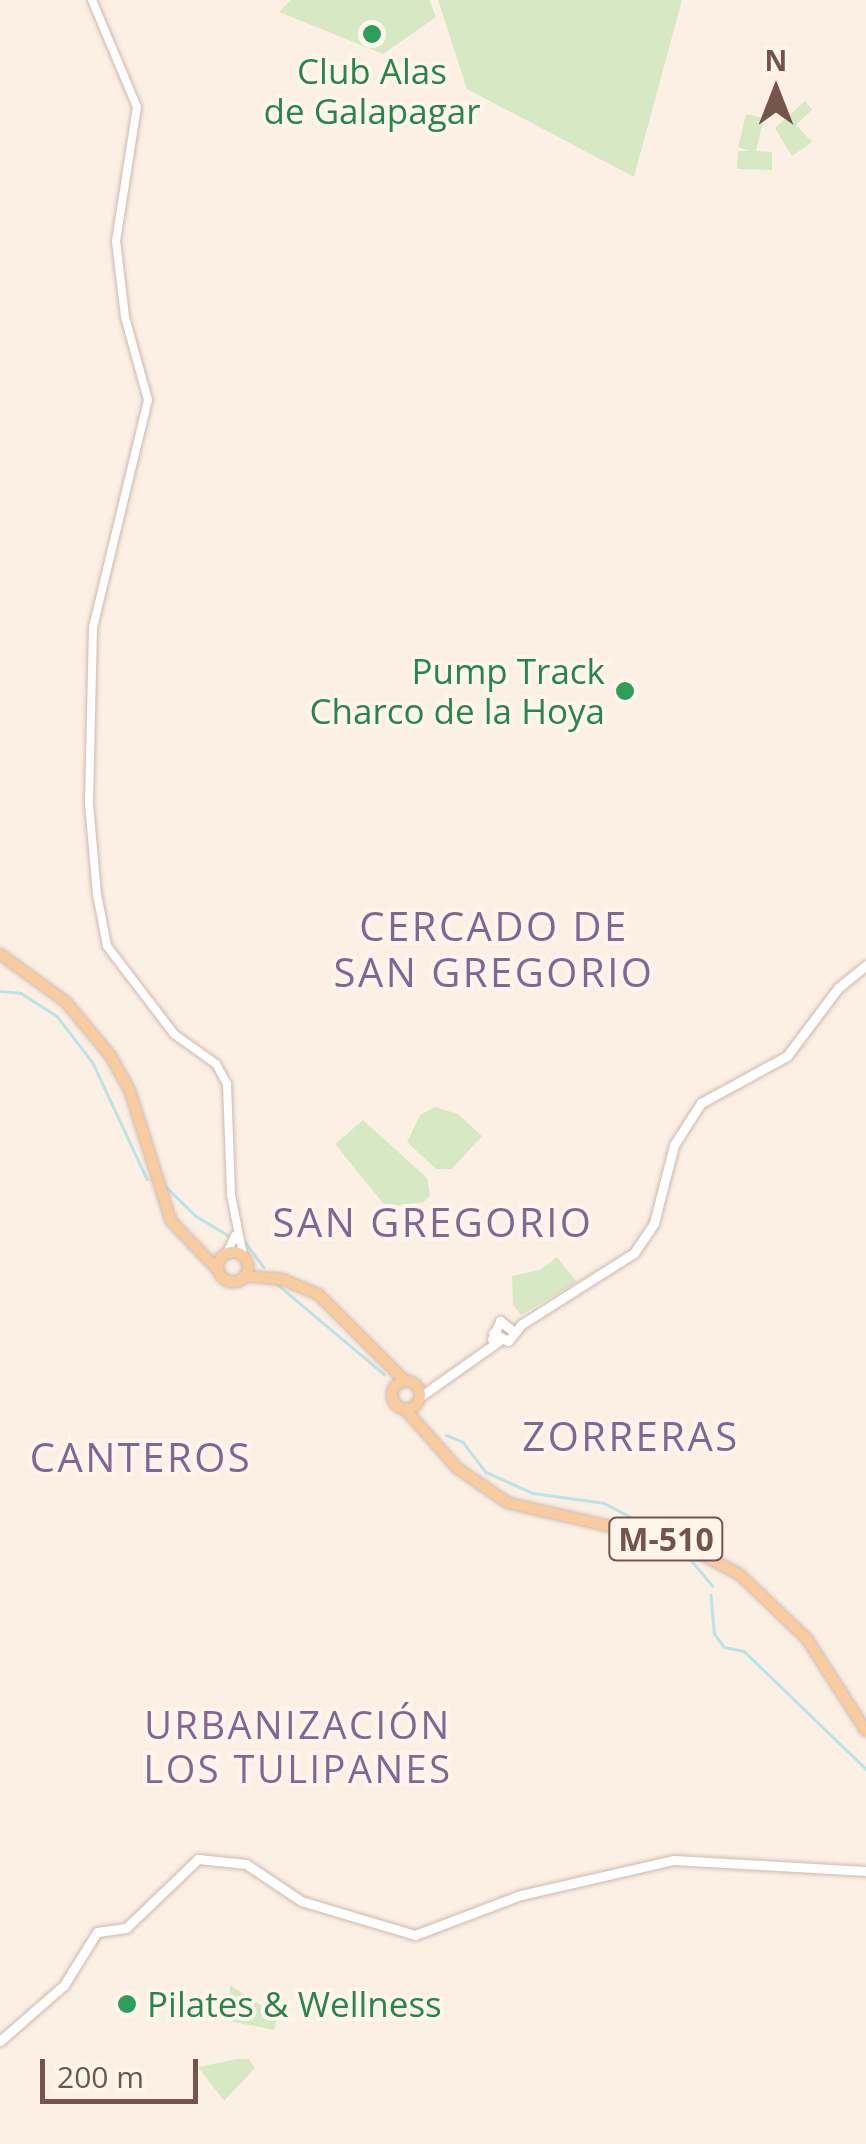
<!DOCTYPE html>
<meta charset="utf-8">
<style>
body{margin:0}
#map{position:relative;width:866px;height:2144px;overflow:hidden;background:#fcf0e5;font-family:"Open Sans",sans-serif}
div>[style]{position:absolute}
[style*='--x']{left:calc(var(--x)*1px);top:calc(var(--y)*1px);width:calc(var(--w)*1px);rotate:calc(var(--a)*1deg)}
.green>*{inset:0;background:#d7e9c4}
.stream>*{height:2.5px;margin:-1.25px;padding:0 1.25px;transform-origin:1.25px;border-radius:1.25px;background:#bae4e5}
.roads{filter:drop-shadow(0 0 2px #cfb9af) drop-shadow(0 0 2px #cfb9af)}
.tertiary>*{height:8px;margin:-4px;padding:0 4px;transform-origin:4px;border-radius:4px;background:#fff}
.secondary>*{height:9px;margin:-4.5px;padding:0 4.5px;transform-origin:4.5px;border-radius:4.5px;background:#fff}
.primary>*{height:10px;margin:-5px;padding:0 5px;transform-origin:5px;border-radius:5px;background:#f8cc9f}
.primary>.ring{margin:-5px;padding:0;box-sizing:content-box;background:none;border:10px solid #f8cc9f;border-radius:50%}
.dots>*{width:28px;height:28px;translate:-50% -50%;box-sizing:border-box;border:5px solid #fff5eb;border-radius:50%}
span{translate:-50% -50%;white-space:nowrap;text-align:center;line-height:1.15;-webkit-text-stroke:8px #fff5eb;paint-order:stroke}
.shield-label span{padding:2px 8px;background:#fff5eb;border:2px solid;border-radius:8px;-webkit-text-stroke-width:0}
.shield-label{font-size:32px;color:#74544b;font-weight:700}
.leisure-label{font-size:35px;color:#27864d}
.right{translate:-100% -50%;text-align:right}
.left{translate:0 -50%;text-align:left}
.neighbourhood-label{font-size:38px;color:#816697;letter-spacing:2.5px}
.quarter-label{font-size:40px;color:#816697;letter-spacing:2.5px}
.north{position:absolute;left:726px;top:40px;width:100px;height:100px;-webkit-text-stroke:8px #fff5eb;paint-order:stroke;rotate:0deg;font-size:28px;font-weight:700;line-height:40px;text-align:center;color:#74544b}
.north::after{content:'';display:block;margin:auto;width:35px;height:45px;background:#74544b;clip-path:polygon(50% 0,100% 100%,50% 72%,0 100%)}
.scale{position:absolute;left:40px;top:2059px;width:158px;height:45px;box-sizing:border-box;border:5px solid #74544b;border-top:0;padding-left:12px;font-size:30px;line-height:35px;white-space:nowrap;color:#74544b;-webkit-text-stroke:8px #fff5eb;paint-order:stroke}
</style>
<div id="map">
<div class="green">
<div style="clip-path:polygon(291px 0,429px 0,436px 17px,383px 54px,279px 12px)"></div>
<div style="clip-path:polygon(438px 0,682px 0,634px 177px,467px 89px)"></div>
<div style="clip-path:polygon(805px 101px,812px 110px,796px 125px,812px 142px,792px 156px,775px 128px)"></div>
<div style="clip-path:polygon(746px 114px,764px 118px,756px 151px,772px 152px,772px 170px,737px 169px,738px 151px,749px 151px,738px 147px)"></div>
<div style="clip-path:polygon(435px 1107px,458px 1114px,482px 1136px,452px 1169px,436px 1169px,407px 1142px,420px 1115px)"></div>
<div style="clip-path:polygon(363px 1120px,427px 1178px,430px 1195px,424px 1202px,386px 1207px,335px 1144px)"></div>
<div style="clip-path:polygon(557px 1257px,577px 1282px,521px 1315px,513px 1305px,512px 1276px,540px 1270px)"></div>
<div style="clip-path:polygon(230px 1985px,278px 2016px,274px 2030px,229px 2021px)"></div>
<div style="clip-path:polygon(237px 2059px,249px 2059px,255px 2068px,224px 2101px,198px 2067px)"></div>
</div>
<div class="stream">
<div style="--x:0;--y:991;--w:21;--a:5"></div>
<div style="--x:21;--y:993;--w:43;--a:32.6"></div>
<div style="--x:57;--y:1016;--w:59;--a:52.5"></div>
<div style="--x:93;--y:1063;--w:128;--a:65"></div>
<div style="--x:165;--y:1186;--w:43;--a:44.1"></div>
<div style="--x:196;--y:1216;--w:37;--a:31"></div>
<div style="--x:245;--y:1242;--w:31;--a:53"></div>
<div style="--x:277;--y:1284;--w:140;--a:40.1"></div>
<div style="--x:446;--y:1435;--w:18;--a:22"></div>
<div style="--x:463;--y:1442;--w:38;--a:53"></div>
<div style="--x:486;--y:1472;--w:51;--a:24.1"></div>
<div style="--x:533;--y:1493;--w:72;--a:8"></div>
<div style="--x:604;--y:1503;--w:61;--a:27.4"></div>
<div style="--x:659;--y:1543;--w:36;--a:28"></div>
<div style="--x:691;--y:1560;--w:33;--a:50"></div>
<div style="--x:711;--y:1595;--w:38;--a:85"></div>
<div style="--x:714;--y:1633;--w:17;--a:54"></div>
<div style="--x:724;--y:1647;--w:20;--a:11"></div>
<div style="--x:744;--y:1651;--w:170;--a:44"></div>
</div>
<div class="roads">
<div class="tertiary">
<div style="--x:92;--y:0;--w:116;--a:67.2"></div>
<div style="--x:137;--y:107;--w:136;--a:98.9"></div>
<div style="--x:116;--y:241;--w:77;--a:83.2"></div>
<div style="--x:125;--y:317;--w:86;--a:74.5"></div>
<div style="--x:148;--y:400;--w:234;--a:103.6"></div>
<div style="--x:93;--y:627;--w:176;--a:91.3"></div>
<div style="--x:89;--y:803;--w:91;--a:85"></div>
<div style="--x:97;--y:894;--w:53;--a:79.1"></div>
<div style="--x:107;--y:946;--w:111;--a:52.7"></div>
<div style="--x:174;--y:1034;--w:52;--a:35.5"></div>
<div style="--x:216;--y:1064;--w:23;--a:61"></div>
<div style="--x:227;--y:1084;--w:111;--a:87.9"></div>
<div style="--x:231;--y:1195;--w:61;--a:78.7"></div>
<div style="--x:227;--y:1253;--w:19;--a:-65"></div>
</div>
<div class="secondary">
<div style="--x:493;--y:1333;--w:17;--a:28"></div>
<div style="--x:508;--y:1341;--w:22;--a:-51"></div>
<div style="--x:522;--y:1324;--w:133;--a:-32.4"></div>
<div style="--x:634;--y:1253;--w:36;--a:-56"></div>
<div style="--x:654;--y:1223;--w:81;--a:-75.6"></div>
<div style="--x:674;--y:1145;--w:50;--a:-57.3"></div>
<div style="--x:701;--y:1103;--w:98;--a:-28.7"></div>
<div style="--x:787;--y:1056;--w:85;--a:-53.1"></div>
<div style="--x:838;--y:988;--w:36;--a:-39"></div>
<div style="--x:492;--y:1339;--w:20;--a:-66"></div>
<div style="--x:500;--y:1321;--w:18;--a:38"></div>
<div style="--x:421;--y:1396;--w:95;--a:-35.2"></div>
<div style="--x:0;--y:2041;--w:85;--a:-41.2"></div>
<div style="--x:64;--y:1985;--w:62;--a:-58.1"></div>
<div style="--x:97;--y:1932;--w:29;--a:-8"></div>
<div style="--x:126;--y:1928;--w:100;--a:-43.8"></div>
<div style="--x:198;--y:1859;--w:48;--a:5.9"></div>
<div style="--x:246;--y:1864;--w:66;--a:33.9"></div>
<div style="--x:301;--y:1901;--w:119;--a:16.6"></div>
<div style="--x:415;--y:1935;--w:113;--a:-20.7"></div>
<div style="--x:521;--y:1895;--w:157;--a:-12.9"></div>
<div style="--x:674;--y:1860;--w:192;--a:3.3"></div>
</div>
<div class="primary">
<div style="--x:0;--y:954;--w:82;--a:36"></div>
<div style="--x:66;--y:1002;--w:69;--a:50.3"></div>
<div style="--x:110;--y:1055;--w:41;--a:60.9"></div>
<div style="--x:130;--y:1091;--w:136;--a:72.5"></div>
<div style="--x:171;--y:1221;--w:69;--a:46.2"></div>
<div class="ring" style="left:218px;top:1252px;width:20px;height:20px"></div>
<div style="--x:245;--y:1276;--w:37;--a:5"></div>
<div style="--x:282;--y:1279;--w:39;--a:23"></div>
<div style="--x:318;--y:1294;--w:122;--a:45"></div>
<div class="ring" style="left:392px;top:1381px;width:18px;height:18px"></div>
<div style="--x:405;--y:1409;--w:79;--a:48.6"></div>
<div style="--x:457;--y:1468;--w:62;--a:34.5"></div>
<div style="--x:508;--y:1503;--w:174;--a:12.9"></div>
<div style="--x:678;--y:1542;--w:69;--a:27.7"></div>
<div style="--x:739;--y:1574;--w:94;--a:43.7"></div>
<div style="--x:807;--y:1639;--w:109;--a:57.3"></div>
</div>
</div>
<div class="dots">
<div style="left:372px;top:34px;background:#2e9e5b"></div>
<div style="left:625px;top:691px;background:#2e9e5b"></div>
<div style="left:127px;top:2004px;background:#2e9e5b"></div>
</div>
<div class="shield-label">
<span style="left:666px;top:1539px">M-510</span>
</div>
<div class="leisure-label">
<span style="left:372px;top:91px">Club Alas<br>de Galapagar</span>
<span class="right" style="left:605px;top:691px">Pump Track<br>Charco de la Hoya</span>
<span class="left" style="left:147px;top:2004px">Pilates &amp; Wellness</span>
</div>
<div class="neighbourhood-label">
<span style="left:298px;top:1747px">URBANIZACIÓN<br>LOS TULIPANES</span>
</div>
<div class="quarter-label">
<span style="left:494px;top:949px">CERCADO DE<br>SAN GREGORIO</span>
<span style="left:433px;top:1222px">SAN GREGORIO</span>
<span style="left:631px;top:1436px">ZORRERAS</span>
<span style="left:141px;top:1457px">CANTEROS</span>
</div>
<div class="north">N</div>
<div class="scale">200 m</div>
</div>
